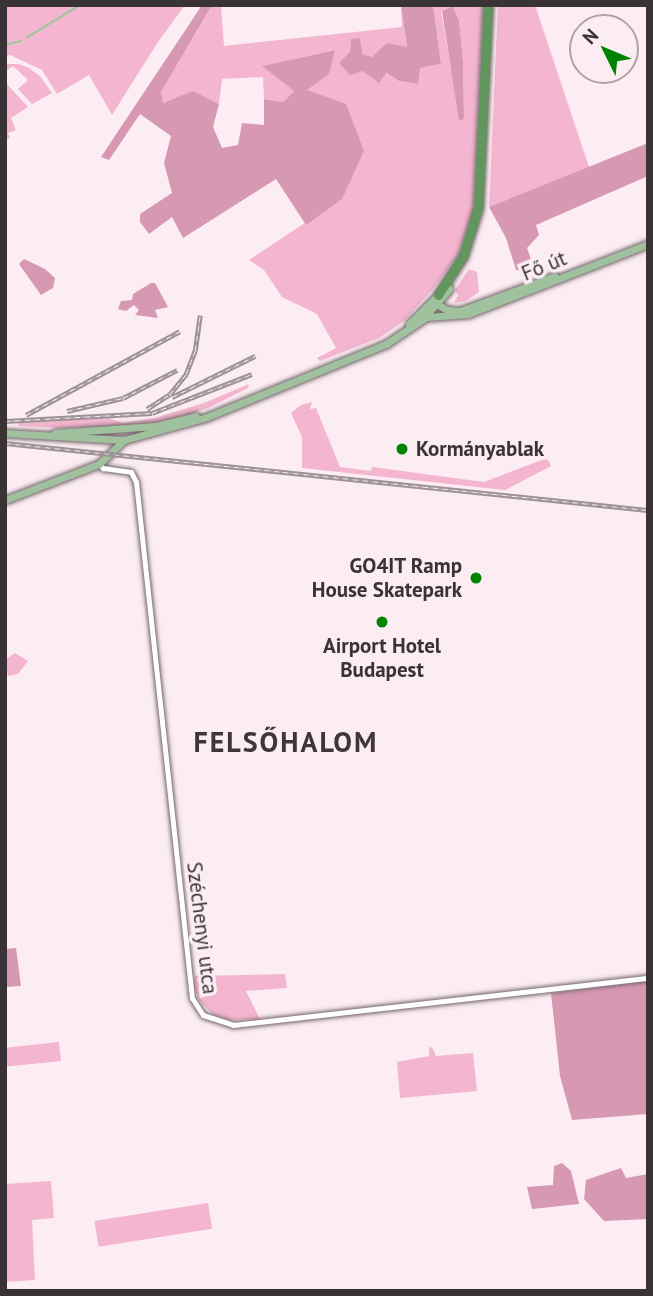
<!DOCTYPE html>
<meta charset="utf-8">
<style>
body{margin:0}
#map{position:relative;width:653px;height:1296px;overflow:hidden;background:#fcedf2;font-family:"PT Sans",sans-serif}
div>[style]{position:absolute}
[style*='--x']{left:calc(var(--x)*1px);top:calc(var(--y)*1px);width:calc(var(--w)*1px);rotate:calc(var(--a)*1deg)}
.green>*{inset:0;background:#f3b5cf;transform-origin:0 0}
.forest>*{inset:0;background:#d798b3}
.stream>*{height:2px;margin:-1px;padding:0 1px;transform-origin:1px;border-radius:1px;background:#9ac796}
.roads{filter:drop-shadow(0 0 2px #73666b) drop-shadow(0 0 2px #73666b)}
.minor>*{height:5px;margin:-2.5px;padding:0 2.5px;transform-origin:2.5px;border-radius:2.5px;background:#fff}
.major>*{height:7px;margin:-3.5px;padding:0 3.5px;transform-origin:3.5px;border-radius:3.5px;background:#a0c19d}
.highway>*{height:9px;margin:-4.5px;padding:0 4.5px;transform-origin:4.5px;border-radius:4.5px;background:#61975c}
.rail>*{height:4.5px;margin-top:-2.25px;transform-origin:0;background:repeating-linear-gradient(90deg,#fcedf2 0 5px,#9d9296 0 10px);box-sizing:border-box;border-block:2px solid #9d9296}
.dots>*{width:19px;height:19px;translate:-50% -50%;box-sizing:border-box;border:4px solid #fcedf2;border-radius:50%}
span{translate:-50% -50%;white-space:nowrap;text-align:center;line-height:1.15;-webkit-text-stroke:7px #fcedf2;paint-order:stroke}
.street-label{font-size:21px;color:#393335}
.poi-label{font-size:21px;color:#393335;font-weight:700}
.left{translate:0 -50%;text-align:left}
.right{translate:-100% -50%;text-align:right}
.district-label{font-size:28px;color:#403539;font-weight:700;letter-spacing:2px}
.frame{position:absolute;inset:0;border:7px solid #393335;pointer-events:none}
.north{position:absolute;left:569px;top:14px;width:70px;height:70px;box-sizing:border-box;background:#fcedf2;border:2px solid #aea3a6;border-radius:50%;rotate:313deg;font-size:19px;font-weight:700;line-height:28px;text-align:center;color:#393335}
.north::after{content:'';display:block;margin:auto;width:24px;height:32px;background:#008301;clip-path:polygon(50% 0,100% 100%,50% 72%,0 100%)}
</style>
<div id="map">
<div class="green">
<div style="clip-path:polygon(5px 5px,185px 5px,158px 42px,112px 115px,89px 75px,57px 94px,42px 70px,10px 55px,5px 56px)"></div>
<div style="clip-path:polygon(evenodd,212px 5px,221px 5px,224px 46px,402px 27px,401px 5px,407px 47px,395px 46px,372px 57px,361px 54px,351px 40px,350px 52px,363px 71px,385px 73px,399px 81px,417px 84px,419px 68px,441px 64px,433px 5px,483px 5px,473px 211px,457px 256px,433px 289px,404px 321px,379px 338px,320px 361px,317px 358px,336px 348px,317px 314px,282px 297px,264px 270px,249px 260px,341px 199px,306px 90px,334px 50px,263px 66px,294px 91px,283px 102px,264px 99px,263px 77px,222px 79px,219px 104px,193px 92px,162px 103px,161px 92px,212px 5px,452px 6px,459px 20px,463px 61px,464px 119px,460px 121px,441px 11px,452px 6px)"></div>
<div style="clip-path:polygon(498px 5px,535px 5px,589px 167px,489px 207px)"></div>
<div style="clip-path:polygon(5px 64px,19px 64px,29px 68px,40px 76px,52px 93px,32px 104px,18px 89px,28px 80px,13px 66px,5px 72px)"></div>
<div style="clip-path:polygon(5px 82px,28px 107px,11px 118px,16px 130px,8px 133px,10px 138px,5px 140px)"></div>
<div style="clip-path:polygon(469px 269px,477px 272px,479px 292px,466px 301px,454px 303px,458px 295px,455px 290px)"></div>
<div style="clip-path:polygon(249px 384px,248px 388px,208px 408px,171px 421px,117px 427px,57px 428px,19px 426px,18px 422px,109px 418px,123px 423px,154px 418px,204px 403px)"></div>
<div style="clip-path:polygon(312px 402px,310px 409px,316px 408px,340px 467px,371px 471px,372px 467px,484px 482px,547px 458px,551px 466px,505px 490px,302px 468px,302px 437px,291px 413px,301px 405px)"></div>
<div style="clip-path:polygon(15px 653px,28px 661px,18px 674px,8px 676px,5px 660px)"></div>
<div style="clip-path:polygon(285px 974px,287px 988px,246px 991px,260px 1019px,229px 1020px,215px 1016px,199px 1001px,194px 986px,195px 976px)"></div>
<div style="left:59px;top:1042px;width:19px;height:54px;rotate:84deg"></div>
<div style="clip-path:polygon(432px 1047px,436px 1056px,473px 1053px,477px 1091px,400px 1098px,397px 1062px,429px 1056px,429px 1048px)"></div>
<div style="clip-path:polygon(51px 1181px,54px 1218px,32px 1220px,35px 1280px,5px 1282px,5px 1184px)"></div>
<div style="left:208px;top:1203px;width:26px;height:115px;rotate:81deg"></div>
</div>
<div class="forest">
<div style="clip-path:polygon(202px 5px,212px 5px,161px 92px,163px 103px,193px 91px,219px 104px,213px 127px,222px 148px,238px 145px,242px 123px,264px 125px,264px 99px,283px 102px,294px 91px,262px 66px,335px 50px,329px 74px,307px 90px,346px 104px,364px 151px,342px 199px,306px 225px,276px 179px,183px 238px,172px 217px,149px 234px,140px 222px,140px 214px,172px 193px,164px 163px,171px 136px,140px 114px,109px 160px,101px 157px)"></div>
<div style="clip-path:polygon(401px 5px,433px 5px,441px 64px,420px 68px,418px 84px,399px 81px,386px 73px,379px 83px,363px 71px,350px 75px,339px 63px,350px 52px,351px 39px,360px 38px,362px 54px,372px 57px,387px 43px,407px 47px)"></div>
<div style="clip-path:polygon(452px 6px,459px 20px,463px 61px,464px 119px,459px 121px,442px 11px)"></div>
<div style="clip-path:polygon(648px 143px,648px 176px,536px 225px,539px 235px,527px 248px,536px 273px,516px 270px,506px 238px,489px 207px)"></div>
<div style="clip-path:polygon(24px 259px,45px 269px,55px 278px,53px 288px,41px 295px,19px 264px)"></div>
<div style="clip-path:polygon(151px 283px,155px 283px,168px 307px,155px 310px,158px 318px,135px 315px,139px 310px,134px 305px,126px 311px,118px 309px,121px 301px,132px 300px,133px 294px)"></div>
<div style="clip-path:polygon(16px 948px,21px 986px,5px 987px,5px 949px)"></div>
<div style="clip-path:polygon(648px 981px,648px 1114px,572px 1120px,560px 1076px,551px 993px)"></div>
<div style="clip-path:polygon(562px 1163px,571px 1171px,579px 1204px,532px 1209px,527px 1187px,553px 1185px,554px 1166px)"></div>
<div style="clip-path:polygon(621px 1168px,626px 1178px,648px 1174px,648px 1219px,604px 1221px,584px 1199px,586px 1180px)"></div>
</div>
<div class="stream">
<div style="--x:26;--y:38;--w:63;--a:-31.4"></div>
<div style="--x:5;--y:45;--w:16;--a:-14"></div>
</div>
<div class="roads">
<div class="minor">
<div style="--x:99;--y:464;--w:6;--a:45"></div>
<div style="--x:103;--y:468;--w:28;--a:8"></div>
<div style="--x:131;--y:472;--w:11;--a:63"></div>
<div style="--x:136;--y:482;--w:519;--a:83.81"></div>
<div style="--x:192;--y:998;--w:20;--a:57"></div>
<div style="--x:203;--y:1015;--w:32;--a:18"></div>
<div style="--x:233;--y:1025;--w:418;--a:-6.5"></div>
</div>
<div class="major">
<div style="--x:435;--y:303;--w:14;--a:30"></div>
<div style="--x:447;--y:310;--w:13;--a:4"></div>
<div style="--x:460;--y:311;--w:101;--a:-20.2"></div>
<div style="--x:427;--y:317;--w:41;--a:-4.2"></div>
<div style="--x:468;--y:314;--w:193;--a:-21.3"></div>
<div style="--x:409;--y:324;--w:41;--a:-45"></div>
<div style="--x:5;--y:433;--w:119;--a:3.4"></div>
<div style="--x:124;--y:440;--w:86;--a:-15.5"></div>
<div style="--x:207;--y:417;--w:193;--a:-22.2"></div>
<div style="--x:386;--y:344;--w:45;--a:-34"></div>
<div style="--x:423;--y:319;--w:40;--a:-49"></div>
<div style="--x:55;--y:433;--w:101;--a:-4"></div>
<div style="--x:156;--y:426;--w:41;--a:-14"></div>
<div style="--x:5;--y:500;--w:101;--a:-21"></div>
<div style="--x:99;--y:464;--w:35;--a:-44"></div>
</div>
<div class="highway">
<div style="--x:438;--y:295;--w:46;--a:-57.3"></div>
<div style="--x:463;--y:256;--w:50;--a:-72.6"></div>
<div style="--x:478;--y:208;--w:203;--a:-87.2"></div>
</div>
</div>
<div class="rail">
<div style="--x:172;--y:397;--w:93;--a:-26.3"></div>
<div style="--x:147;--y:409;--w:27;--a:-33"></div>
<div style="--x:170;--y:394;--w:26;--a:-51"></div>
<div style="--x:186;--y:374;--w:25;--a:-69"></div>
<div style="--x:195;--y:351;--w:36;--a:-82"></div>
<div style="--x:67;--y:411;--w:57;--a:-13.1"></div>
<div style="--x:123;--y:398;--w:61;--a:-27.4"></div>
<div style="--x:26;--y:415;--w:175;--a:-28.6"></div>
<div style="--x:5;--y:421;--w:147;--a:-3.1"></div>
<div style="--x:152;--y:413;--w:107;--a:-21.3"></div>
<div style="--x:5;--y:443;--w:646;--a:5.95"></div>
</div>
<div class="dots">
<div style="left:402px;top:449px;background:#008301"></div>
<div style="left:476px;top:578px;background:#008301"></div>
<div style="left:382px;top:622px;background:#008301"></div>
</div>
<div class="street-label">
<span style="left:544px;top:266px;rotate:-22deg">Fő út</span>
<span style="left:202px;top:928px;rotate:83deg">Széchenyi utca</span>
</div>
<div class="poi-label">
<span class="left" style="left:416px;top:449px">Kormányablak</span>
<span class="right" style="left:462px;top:578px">GO4IT Ramp<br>House Skatepark</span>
<span style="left:382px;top:658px">Airport Hotel<br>Budapest</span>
</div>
<div class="district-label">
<span style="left:286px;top:742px">FELSŐHALOM</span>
</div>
<div class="frame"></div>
<div class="north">N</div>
</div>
